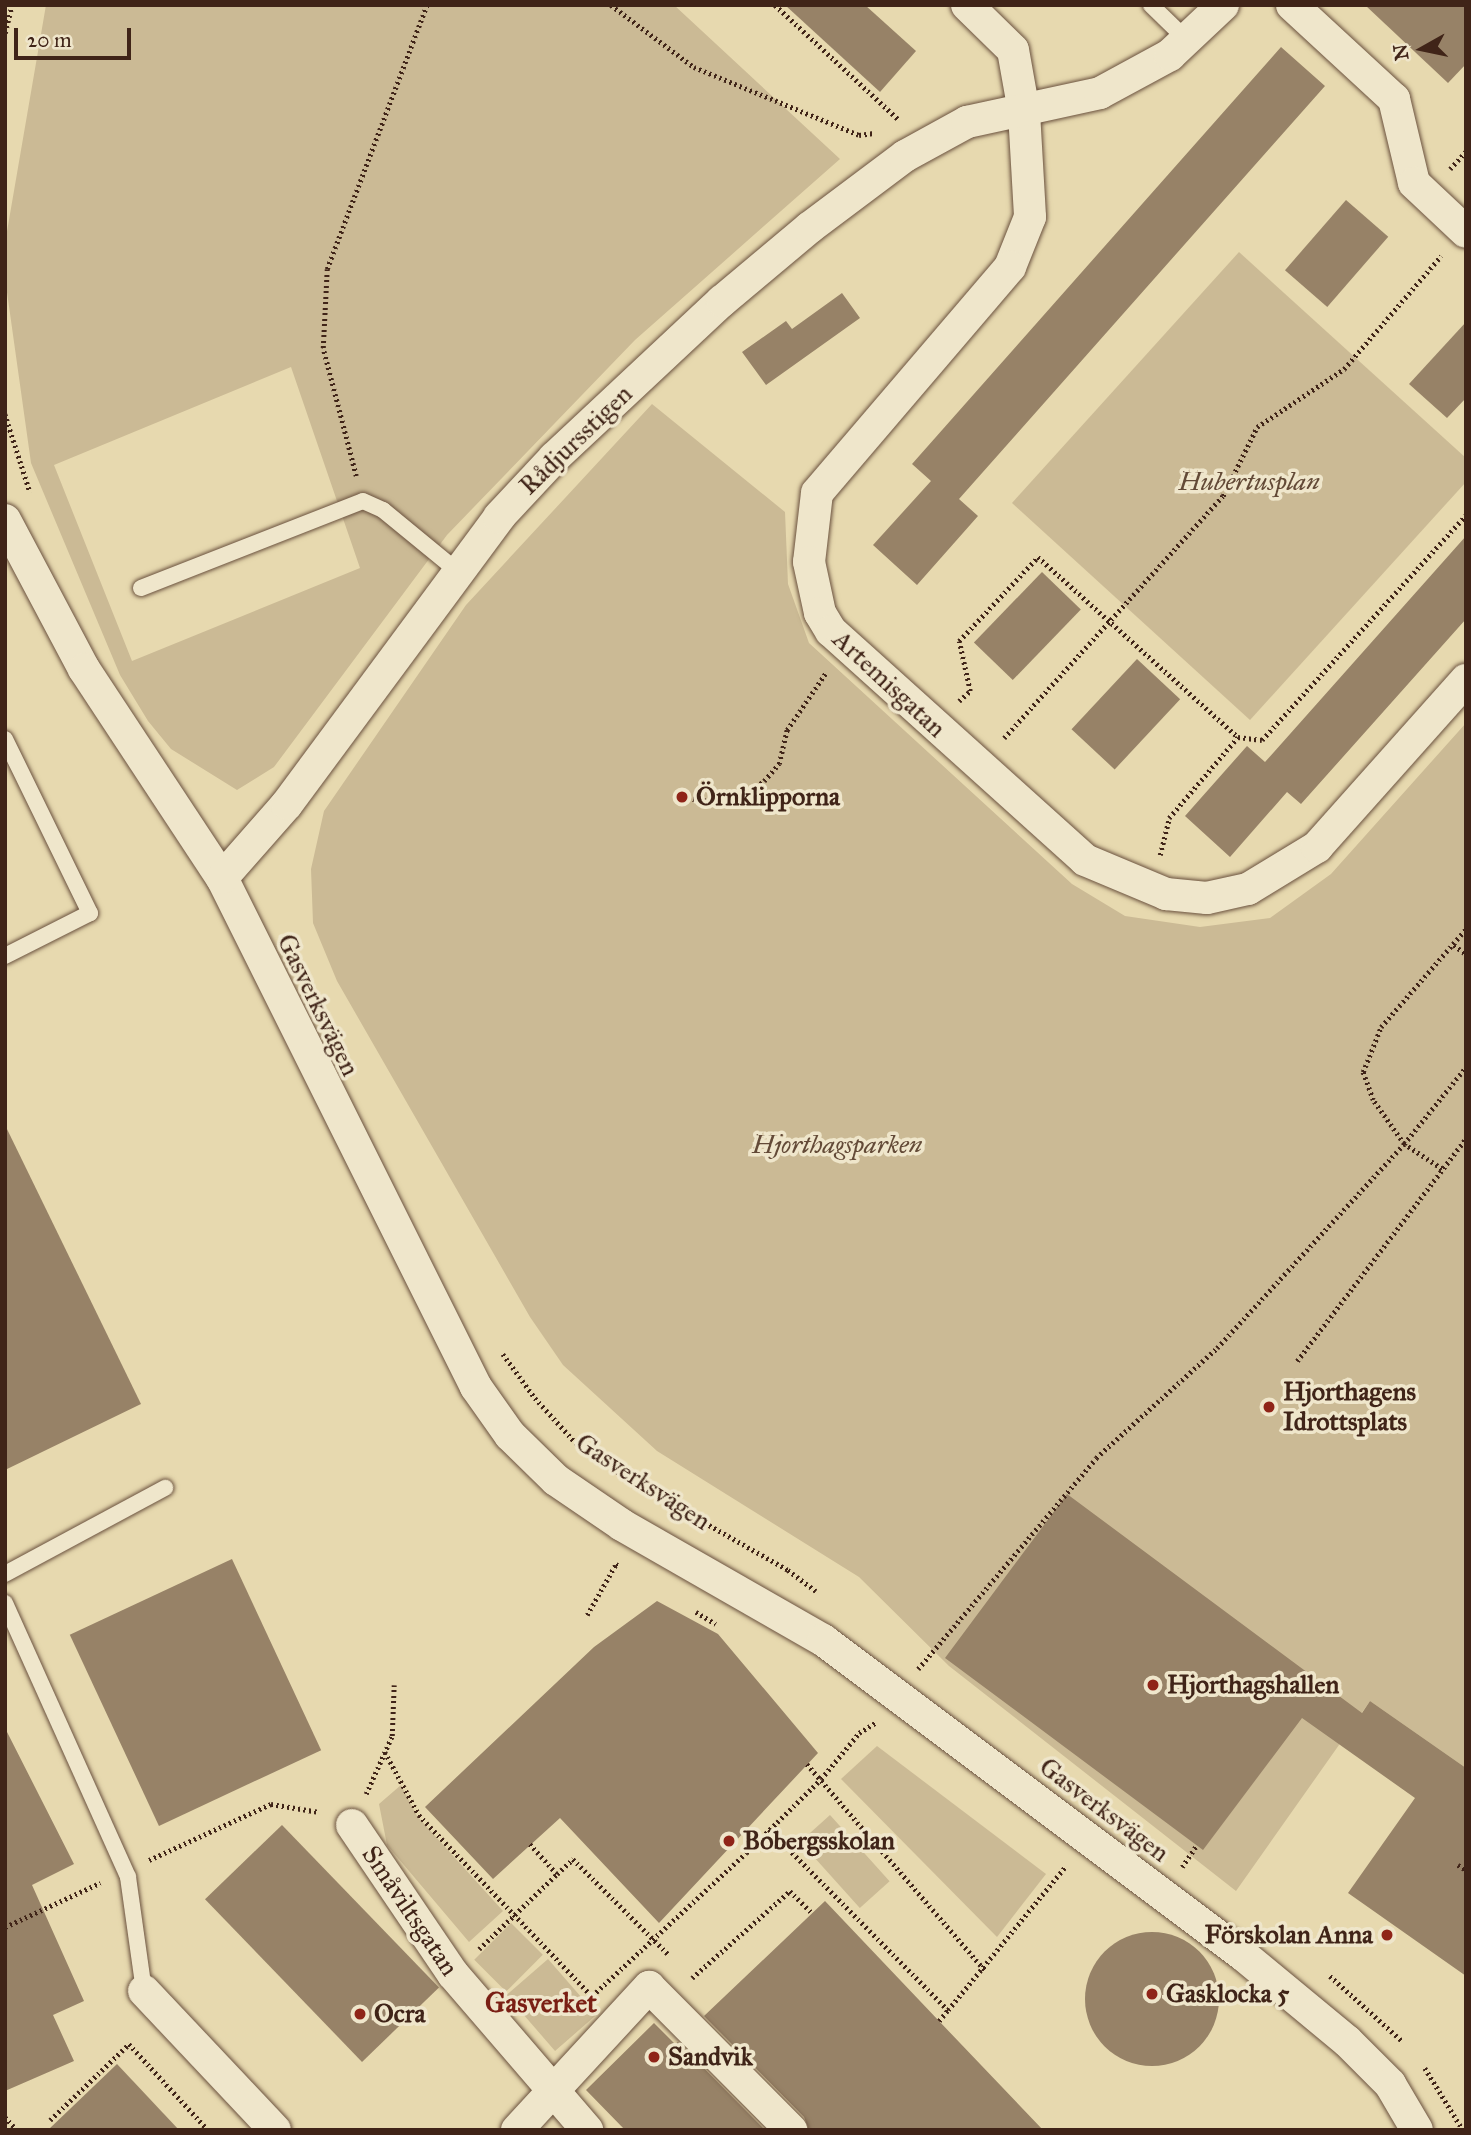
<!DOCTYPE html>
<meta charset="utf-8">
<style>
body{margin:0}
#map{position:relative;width:1471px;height:2135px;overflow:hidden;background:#e7d9af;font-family:"IM FELL Great Primer",serif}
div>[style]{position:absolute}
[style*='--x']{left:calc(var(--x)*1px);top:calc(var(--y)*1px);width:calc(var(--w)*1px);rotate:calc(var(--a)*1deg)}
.green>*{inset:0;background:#cbba95;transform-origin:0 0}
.building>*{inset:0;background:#978267;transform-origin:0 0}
.round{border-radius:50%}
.path>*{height:4.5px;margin-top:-2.25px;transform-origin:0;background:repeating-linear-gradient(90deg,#402418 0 2px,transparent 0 5.5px)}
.roads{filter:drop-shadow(0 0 2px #6a513e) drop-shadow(0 0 2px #6a513e)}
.lane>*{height:16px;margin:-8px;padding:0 8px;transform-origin:8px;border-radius:8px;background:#efe6cb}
.street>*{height:32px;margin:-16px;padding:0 16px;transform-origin:16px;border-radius:16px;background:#efe6cb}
.path-bridge>*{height:4.5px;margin-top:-2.25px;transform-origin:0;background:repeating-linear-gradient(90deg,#402418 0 2px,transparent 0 5.5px)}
.dots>*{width:19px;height:19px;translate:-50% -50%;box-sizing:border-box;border:4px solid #efe6cb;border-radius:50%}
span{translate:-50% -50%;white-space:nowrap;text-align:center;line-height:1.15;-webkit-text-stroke:7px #efe6cb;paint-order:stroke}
.street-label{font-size:26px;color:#402418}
.park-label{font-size:26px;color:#634a37;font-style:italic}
.poi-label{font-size:26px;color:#402418;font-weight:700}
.left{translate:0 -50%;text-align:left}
.right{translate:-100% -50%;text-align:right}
.neighbourhood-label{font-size:28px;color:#7a1f14;font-weight:700}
.frame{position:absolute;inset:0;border:7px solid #402418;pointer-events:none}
.north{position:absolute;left:1387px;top:14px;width:70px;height:70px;-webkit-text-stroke:5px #efe6cb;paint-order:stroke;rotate:261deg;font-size:19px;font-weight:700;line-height:28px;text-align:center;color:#402418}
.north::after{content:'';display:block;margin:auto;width:24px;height:32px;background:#402418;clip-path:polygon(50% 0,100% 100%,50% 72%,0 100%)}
.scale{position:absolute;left:14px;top:28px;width:117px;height:32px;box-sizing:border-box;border:4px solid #402418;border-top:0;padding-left:9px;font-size:21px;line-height:24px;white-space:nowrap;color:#402418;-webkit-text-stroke:5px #efe6cb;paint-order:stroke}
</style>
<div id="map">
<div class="green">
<div style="clip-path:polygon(evenodd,46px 5px,674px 5px,840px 159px,635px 340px,447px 535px,274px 767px,237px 790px,171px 749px,148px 721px,120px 675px,31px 463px,5px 278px,5px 243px,46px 5px,291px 367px,360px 568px,132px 661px,54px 465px,291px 367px)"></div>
<div style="clip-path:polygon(1239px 252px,1466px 458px,1466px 482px,1250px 720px,1012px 503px)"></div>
<div style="clip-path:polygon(652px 404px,785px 512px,788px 584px,809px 643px,1072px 884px,1125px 916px,1200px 927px,1270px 918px,1331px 874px,1466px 723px,1466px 1768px,1370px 1701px,1236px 1891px,949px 1666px,859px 1577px,657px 1451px,563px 1365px,530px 1317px,337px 981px,313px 923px,311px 869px,324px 811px,466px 605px)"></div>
<div style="clip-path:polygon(877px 1746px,1046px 1874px,997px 1937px,841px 1779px)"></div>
<div style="clip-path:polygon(401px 1785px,417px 1816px,503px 1911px,469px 1942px,387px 1845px,379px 1804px)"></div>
<div style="left:830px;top:1815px;width:89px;height:40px;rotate:48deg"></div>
<div style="left:511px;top:1923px;width:45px;height:52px;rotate:45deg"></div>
<div style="left:548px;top:1959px;width:74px;height:55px;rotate:49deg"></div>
</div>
<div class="building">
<div style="clip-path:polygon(785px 5px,865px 5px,916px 51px,880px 92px)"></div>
<div style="clip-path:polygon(1365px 5px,1466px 5px,1466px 64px,1448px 83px)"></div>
<div style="clip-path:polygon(1281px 47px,1325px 86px,959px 499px,978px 516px,917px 585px,873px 545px,931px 481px,912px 464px)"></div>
<div style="left:1346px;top:200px;width:56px;height:93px;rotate:41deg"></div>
<div style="clip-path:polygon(842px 293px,860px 318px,766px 385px,742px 352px,786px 321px,792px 329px)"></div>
<div style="clip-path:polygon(1466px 322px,1466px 398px,1447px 418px,1409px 384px)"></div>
<div style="clip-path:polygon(1466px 536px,1466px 619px,1301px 804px,1287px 792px,1230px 857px,1185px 816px,1247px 746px,1265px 762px)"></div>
<div style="left:1042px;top:572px;width:54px;height:98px;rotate:44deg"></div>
<div style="left:1137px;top:659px;width:59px;height:96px;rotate:43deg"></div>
<div style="clip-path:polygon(5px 1125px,141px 1404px,5px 1470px)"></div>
<div style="clip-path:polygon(1067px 1494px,1362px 1713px,1370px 1701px,1466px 1768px,1466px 1976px,1348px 1893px,1415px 1798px,1302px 1718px,1203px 1850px,945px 1658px)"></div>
<div style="left:232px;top:1559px;width:211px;height:179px;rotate:65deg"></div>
<div style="clip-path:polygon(657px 1601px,718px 1634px,818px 1753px,659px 1923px,560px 1818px,493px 1879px,425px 1807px,594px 1647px)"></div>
<div style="clip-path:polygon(5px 1728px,74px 1864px,32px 1885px,84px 2001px,53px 2015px,74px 2061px,5px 2091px)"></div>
<div style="left:282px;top:1825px;width:226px;height:107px;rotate:46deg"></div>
<div style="clip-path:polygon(825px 1901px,939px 2021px,1043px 2130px,809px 2130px,804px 2117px,704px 2016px)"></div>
<div class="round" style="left:1085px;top:1932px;width:134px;height:134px"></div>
<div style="clip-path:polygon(654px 2023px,675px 2044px,678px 2042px,765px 2130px,625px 2130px,586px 2090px)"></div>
<div style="clip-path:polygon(117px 2064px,179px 2130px,48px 2130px)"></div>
</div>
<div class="path">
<div style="--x:611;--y:5;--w:104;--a:36.8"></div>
<div style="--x:694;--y:67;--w:178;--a:22.4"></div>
<div style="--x:859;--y:135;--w:15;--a:-8"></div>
<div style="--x:775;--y:5;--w:168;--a:42.8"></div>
<div style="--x:5;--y:33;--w:29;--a:-76"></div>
<div style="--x:1450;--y:169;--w:24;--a:-48"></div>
<div style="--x:5;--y:414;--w:82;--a:72.2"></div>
<div style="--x:356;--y:476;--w:132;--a:-104.5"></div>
<div style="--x:323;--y:348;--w:79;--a:-87.1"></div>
<div style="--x:327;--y:269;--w:282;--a:-69.3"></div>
<div style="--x:959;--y:701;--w:15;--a:-42"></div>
<div style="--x:970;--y:691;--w:51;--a:-102.4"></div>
<div style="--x:959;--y:641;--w:115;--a:-46.8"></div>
<div style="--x:1038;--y:557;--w:269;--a:42"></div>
<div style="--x:1004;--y:738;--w:326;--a:-47.9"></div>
<div style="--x:1223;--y:496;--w:77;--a:-63.8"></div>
<div style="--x:1257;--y:427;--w:105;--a:-33.7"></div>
<div style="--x:1344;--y:369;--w:149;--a:-49.4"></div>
<div style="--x:682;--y:797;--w:54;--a:8.6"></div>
<div style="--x:735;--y:805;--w:38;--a:-40"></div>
<div style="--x:764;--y:781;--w:23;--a:-49"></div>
<div style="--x:779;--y:764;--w:35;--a:-77"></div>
<div style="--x:787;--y:730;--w:68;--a:-55.8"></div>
<div style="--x:1160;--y:855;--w:38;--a:-76"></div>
<div style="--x:1169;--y:818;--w:106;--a:-49.6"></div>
<div style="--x:1238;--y:737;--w:24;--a:7"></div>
<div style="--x:1262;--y:740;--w:304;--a:-47.8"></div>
<div style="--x:1454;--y:945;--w:15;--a:37"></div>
<div style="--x:1442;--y:1169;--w:45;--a:-146.7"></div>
<div style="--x:1404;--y:1144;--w:54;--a:-125.2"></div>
<div style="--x:1373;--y:1100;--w:30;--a:-110"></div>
<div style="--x:1363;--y:1072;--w:48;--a:-68.2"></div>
<div style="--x:1381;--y:1027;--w:130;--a:-49.1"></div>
<div style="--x:503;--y:1354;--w:54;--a:54"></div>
<div style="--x:535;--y:1398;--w:61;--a:47.7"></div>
<div style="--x:576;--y:1443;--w:63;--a:34.7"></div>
<div style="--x:628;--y:1479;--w:184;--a:29.6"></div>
<div style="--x:788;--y:1570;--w:35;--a:37"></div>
<div style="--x:1297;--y:1361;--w:280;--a:-52.8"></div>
<div style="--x:696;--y:1612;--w:23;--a:31"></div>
<div style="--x:587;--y:1615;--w:59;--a:-60.4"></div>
<div style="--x:616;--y:1564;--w:4;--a:34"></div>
<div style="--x:918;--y:1669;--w:276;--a:-49.8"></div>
<div style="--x:1096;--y:1458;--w:164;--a:-42.3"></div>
<div style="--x:1217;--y:1348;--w:277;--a:-47.5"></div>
<div style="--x:1404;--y:1144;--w:99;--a:-51.2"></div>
<div style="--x:385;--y:1752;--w:72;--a:61.6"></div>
<div style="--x:419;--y:1815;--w:250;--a:46.3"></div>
<div style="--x:807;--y:1764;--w:272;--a:49.2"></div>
<div style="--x:366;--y:1794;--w:64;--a:-65.9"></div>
<div style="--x:392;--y:1736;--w:51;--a:-87.8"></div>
<div style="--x:769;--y:1829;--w:255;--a:45.3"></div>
<div style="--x:948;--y:2010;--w:185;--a:-50.7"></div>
<div style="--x:530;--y:1844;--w:40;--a:48"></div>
<div style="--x:557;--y:1874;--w:22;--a:-43"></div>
<div style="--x:573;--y:1859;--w:136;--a:45"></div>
<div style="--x:746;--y:1853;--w:105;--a:-44.6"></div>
<div style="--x:821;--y:1779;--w:60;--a:-50.4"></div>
<div style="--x:859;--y:1733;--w:19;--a:-32"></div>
<div style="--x:149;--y:1860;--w:134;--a:-24.7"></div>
<div style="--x:271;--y:1804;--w:49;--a:9.5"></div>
<div style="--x:1458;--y:1865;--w:9;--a:32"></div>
<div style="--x:1182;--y:1867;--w:27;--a:-56"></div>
<div style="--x:5;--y:1927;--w:105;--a:-24.9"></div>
<div style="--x:479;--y:1949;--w:108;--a:-43.9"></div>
<div style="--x:1330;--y:1976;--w:96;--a:42"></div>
<div style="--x:692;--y:1978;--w:131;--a:-41.6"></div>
<div style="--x:790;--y:1891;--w:31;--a:45"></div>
<div style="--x:939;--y:2021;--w:14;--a:-51"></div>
<div style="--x:1425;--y:2068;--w:73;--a:58.5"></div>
<div style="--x:5;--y:2117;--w:18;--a:47"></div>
<div style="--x:50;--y:2120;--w:110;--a:-43.9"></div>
<div style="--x:129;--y:2044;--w:117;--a:47.4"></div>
</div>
<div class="roads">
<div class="lane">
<div style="--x:1151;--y:5;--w:50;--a:44.2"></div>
<div style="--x:141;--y:588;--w:238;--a:-21.4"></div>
<div style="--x:363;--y:501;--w:22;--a:24"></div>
<div style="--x:383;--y:510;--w:94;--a:39.4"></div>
<div style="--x:5;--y:739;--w:194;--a:64"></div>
<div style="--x:90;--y:913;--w:95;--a:153.2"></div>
<div style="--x:5;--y:1574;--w:182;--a:-28.3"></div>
<div style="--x:5;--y:1603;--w:300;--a:65.8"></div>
<div style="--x:128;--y:1877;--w:115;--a:82"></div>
</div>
<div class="street">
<div style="--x:967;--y:5;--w:64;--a:44.4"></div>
<div style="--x:1013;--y:50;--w:63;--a:79.9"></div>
<div style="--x:1024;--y:112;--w:105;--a:86.7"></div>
<div style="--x:1030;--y:217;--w:54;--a:111.8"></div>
<div style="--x:1010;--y:267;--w:297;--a:130.5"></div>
<div style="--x:817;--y:493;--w:69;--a:96.6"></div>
<div style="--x:809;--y:562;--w:52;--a:77.8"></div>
<div style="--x:820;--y:613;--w:21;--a:59"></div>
<div style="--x:831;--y:631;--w:342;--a:42"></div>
<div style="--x:1085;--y:860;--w:88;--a:22.8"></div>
<div style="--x:1166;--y:894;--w:41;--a:5.6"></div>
<div style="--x:1207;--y:898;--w:42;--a:-12.4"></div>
<div style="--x:1248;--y:889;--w:81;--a:-31.3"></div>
<div style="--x:1317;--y:847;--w:224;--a:-48.3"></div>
<div style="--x:1292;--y:5;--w:139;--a:42.7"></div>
<div style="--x:1394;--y:99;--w:86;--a:76.6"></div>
<div style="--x:1414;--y:183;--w:71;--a:43.3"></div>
<div style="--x:5;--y:520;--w:169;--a:62.1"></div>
<div style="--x:84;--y:669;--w:250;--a:56.6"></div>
<div style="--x:222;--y:878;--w:569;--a:63.48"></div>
<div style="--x:476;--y:1387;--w:59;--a:54.7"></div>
<div style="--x:510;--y:1435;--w:64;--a:44.4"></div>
<div style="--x:556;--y:1480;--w:80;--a:34.3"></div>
<div style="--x:622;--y:1525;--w:232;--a:29.8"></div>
<div style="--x:823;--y:1640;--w:525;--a:36.87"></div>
<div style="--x:1243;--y:1955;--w:135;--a:39.6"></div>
<div style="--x:1347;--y:2041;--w:61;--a:45"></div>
<div style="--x:1390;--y:2084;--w:53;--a:59.6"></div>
<div style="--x:222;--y:878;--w:98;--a:-48.7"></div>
<div style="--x:287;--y:804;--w:357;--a:-53.5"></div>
<div style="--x:499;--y:517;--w:81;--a:-47"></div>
<div style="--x:554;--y:458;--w:230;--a:-43.1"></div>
<div style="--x:722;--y:301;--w:114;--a:-40"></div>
<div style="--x:809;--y:228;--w:120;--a:-36.9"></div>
<div style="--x:905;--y:156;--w:71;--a:-28.7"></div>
<div style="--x:967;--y:122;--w:136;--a:-12.3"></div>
<div style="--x:1100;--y:93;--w:80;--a:-28.5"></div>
<div style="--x:1170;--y:55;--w:73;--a:-43.3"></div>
<div style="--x:352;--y:1825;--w:180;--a:55.9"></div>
<div style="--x:453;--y:1974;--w:206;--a:49.3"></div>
<div style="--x:144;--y:1991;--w:191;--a:46.7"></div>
<div style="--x:517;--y:2130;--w:195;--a:-47.3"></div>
<div style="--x:649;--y:1987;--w:202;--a:45.2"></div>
</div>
</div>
<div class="path-bridge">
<div style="--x:592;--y:1996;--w:210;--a:-42.9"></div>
</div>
<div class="dots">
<div style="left:682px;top:797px;background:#8f2418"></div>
<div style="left:1269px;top:1407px;background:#8f2418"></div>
<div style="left:1153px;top:1685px;background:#8f2418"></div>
<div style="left:729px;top:1841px;background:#8f2418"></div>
<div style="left:1387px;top:1935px;background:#8f2418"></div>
<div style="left:1152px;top:1994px;background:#8f2418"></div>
<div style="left:360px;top:2014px;background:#8f2418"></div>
<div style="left:654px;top:2057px;background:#8f2418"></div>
</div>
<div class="street-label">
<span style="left:576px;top:440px;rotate:-44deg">Rådjursstigen</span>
<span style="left:889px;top:684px;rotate:43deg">Artemisgatan</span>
<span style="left:318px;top:1005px;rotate:64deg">Gasverksvägen</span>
<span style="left:643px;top:1482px;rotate:33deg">Gasverksvägen</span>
<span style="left:1104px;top:1810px;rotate:37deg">Gasverksvägen</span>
<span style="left:410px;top:1911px;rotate:56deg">Småviltsgatan</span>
</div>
<div class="park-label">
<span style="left:1249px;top:482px">Hubertusplan</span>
<span style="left:837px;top:1145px">Hjorthagsparken</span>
</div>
<div class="poi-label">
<span class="left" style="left:696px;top:797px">Örnklipporna</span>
<span class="left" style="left:1283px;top:1407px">Hjorthagens<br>Idrottsplats</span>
<span class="left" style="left:1167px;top:1685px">Hjorthagshallen</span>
<span class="left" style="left:743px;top:1841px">Bobergsskolan</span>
<span class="right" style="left:1373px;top:1935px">Förskolan Anna</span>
<span class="left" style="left:1166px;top:1994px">Gasklocka 5</span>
<span class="left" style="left:374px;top:2014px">Ocra</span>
<span class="left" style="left:668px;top:2057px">Sandvik</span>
</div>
<div class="neighbourhood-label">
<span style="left:541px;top:2003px">Gasverket</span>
</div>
<div class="frame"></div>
<div class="north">N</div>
<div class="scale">20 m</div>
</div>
